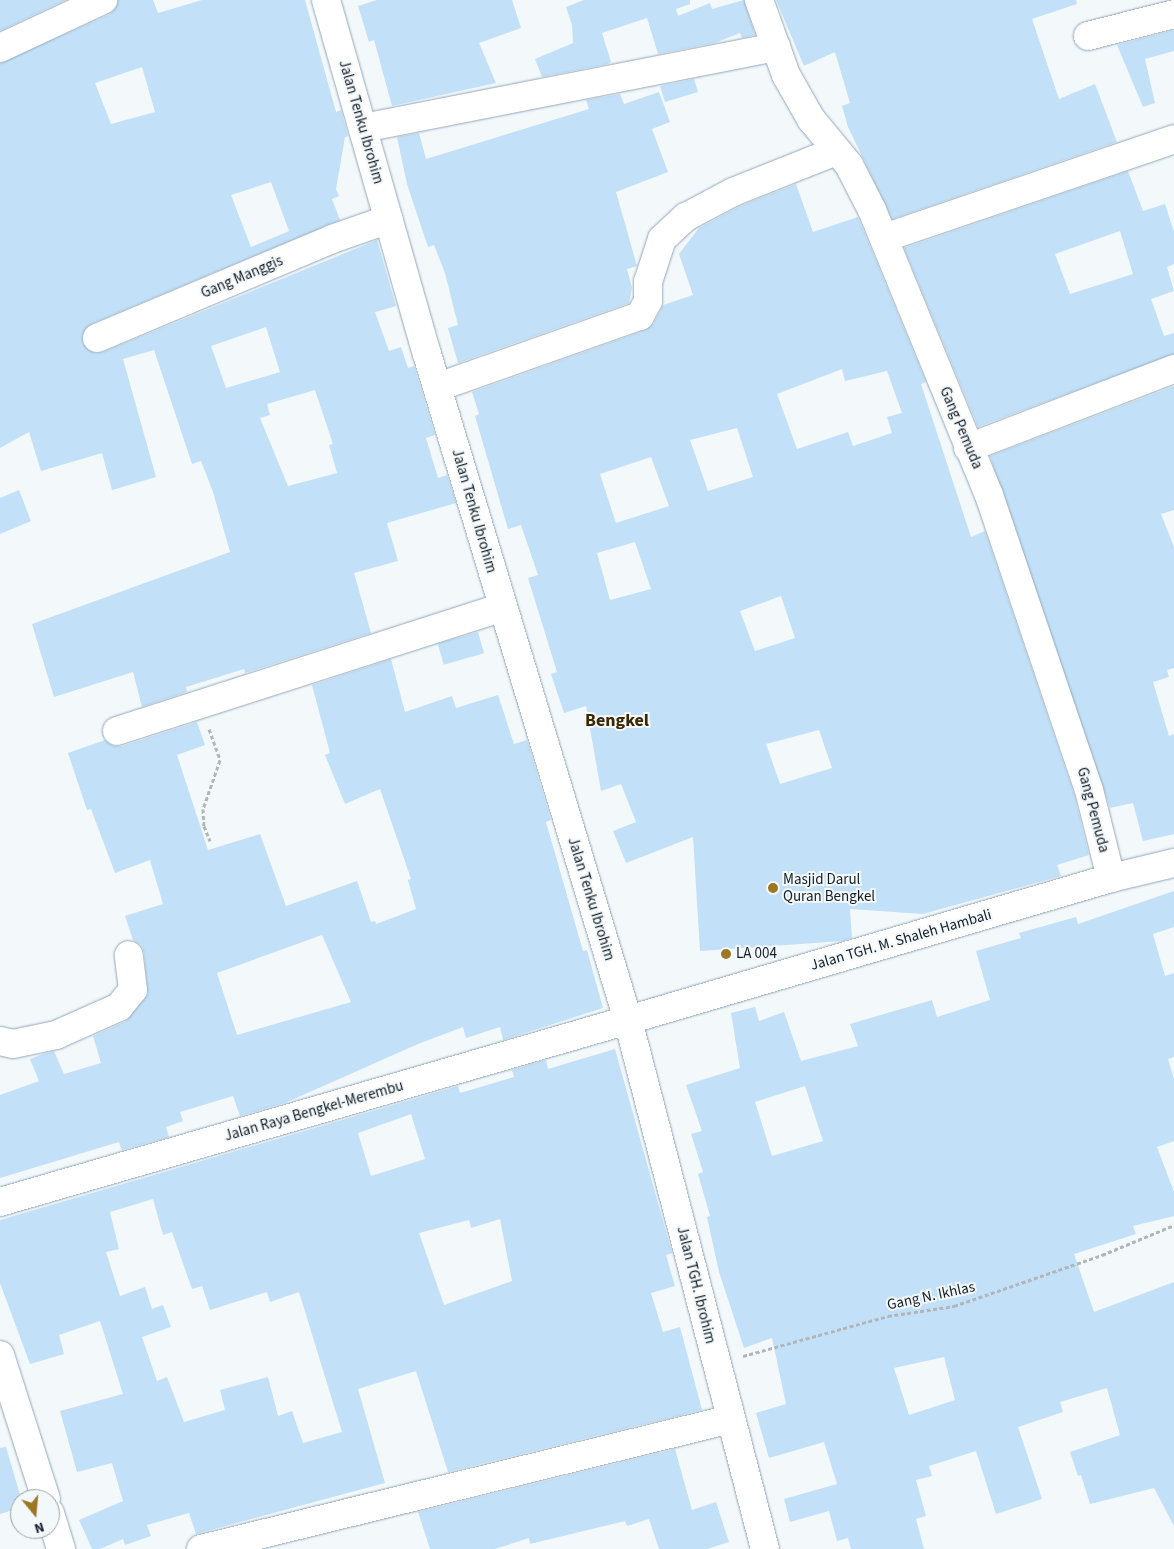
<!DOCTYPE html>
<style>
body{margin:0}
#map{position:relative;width:1174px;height:1549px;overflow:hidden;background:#f3f8fb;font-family:"Source Sans 3",sans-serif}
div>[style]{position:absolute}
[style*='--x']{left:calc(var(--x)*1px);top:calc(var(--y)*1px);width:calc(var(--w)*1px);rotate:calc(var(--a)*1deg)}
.building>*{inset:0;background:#c2e0f7;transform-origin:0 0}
.path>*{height:3px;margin-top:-1.5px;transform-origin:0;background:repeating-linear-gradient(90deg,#b0b6ba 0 4px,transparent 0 6.5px)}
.roads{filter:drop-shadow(0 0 1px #91a8ba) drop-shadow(0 0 1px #91a8ba)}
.street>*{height:28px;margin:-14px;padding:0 14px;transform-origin:14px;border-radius:14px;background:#fff}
.secondary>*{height:28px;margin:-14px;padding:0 14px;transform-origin:14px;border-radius:14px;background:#fff}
.primary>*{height:28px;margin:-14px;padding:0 14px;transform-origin:14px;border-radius:14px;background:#fff}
.highway>*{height:28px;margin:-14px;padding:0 14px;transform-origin:14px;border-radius:14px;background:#fff}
.dots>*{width:14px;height:14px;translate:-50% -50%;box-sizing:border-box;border:2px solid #f3f8fb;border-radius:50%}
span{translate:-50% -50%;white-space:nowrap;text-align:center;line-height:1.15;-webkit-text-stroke:4px #f3f8fb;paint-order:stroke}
.street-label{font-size:15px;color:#151e25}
.poi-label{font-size:15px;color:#151e25}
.left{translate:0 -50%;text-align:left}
.quarter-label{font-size:18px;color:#3a2800;font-weight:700}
.north{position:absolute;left:10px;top:1489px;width:50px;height:50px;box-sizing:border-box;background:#f3f8fb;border:1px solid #9aa1a5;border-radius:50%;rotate:163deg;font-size:14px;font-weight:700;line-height:20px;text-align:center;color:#151e25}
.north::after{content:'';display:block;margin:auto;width:18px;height:22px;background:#9d7623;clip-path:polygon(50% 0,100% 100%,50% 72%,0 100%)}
</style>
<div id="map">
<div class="building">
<div style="clip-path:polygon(0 0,66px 0,0 31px)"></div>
<div style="clip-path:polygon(evenodd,118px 0,153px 0,158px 13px,202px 0,305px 0,336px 112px,341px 110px,348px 136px,345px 137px,336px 189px,339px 196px,332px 199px,340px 220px,91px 324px,82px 336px,83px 344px,95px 353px,103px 352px,377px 240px,396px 306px,375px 312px,389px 351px,401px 347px,408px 368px,414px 366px,435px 435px,426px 438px,438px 478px,447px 475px,456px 503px,387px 523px,398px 561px,354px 573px,371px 633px,245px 673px,244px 669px,186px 687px,187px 692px,142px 707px,133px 672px,54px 697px,32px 624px,230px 552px,213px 492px,201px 461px,192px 464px,154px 350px,123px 359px,156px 477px,112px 490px,102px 453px,41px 471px,29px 432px,0 448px,0 63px,110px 14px,118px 0,142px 67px,155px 112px,111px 124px,95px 83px,142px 67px,118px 0,271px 182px,289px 231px,251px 247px,231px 195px,271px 182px,118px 0,266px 327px,280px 372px,226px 388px,211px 346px,266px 327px,118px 0,315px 390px,333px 444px,329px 445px,337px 473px,288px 486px,260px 418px,270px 415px,267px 404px,315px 390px)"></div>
<div style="clip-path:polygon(377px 0,512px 0,521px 28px,479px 43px,496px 83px,392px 106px,374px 40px,369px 42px,358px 6px)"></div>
<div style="clip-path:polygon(584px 0,690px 0,690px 4px,676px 9px,678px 16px,710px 3px,712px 9px,744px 0,755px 35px,742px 38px,740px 33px,715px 43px,658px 54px,647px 18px,602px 33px,611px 62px,608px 64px,542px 77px,535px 59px,573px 43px,572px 25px,566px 7px)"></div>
<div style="clip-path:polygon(776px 0,1076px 0,1077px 4px,1032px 19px,1059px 99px,1095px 84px,1117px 142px,892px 219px,848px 127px,842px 106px,850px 103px,835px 52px,804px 66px)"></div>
<div style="clip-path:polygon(1174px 30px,1174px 51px,1145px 59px,1155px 103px,1143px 107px,1117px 45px)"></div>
<div style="clip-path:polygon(694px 79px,698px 92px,665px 102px,660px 86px)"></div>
<div style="clip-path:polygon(659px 92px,670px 122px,652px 129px,668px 172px,616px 192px,637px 266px,627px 269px,632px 288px,629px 303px,458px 363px,448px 328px,458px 325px,445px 273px,434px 245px,428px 247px,407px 184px,397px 137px,419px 133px,426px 159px,589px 109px,586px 100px,620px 94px,624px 104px)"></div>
<div style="clip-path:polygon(evenodd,1128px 171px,1143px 211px,1165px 204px,1174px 232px,1174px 264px,1167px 267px,1174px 291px,1151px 299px,1164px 336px,1174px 333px,1174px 354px,978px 427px,904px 248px,1128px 171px,1120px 231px,1133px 274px,1070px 294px,1055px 254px,1120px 231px)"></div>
<div style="clip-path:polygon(evenodd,796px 184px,813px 232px,858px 217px,926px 382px,921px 384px,971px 537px,985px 531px,1074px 794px,1089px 855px,1057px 865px,1061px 876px,923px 914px,850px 909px,852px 938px,842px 941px,700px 951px,693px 837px,626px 863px,613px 831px,636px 822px,621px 784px,601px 791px,586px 706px,564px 713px,551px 674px,557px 672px,528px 578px,538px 575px,521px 525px,508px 529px,475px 416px,479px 414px,472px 392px,646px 330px,654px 323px,663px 305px,693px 295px,679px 254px,699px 228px,740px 206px,796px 184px,842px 369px,845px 381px,887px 371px,902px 413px,887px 417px,892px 433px,853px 446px,848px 432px,797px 449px,777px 394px,842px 369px,796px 184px,737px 428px,753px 477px,708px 491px,690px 440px,737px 428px,796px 184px,651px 457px,669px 506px,616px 523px,600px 474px,651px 457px,796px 184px,635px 542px,651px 589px,610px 600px,597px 553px,635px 542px,796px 184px,781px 596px,795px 638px,755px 651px,740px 611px,781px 596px,796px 184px,819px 730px,832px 768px,780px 784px,766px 744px,819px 730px)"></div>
<div style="clip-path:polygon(1174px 386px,1174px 510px,1161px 514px,1174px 547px,1174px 668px,1167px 670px,1169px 677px,1153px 682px,1169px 736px,1174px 734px,1174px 834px,1143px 841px,1133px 803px,1110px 808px,990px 456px)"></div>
<div style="clip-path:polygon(19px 490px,31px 521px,0 534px,0 498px)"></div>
<div style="left:478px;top:632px;width:22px;height:42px;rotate:74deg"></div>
<div style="clip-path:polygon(evenodd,391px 659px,405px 712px,452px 696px,456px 708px,498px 695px,514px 744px,527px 740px,551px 820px,546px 822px,583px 951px,587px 950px,603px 1008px,503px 1040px,500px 1027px,466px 1038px,463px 1027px,418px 1044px,285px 1103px,240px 1116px,233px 1096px,180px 1112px,183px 1121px,166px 1127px,169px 1137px,122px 1150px,119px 1142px,0 1178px,0 1095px,39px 1081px,30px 1059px,43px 1054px,54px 1051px,64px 1074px,101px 1063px,93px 1036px,126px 1021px,148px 994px,144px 953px,141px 945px,133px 940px,125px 916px,163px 904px,150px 860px,115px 873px,91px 809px,87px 810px,68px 753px,105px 740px,113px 746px,122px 746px,197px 722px,205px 745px,177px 755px,208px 850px,260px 834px,286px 906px,357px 881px,371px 922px,375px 921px,376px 924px,416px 909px,408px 880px,411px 879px,380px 789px,345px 804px,325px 755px,330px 753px,312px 685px,391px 659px,322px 935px,351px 1002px,237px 1035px,217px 973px,322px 935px)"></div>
<div style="clip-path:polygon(evenodd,1174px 891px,1174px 927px,1153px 934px,1165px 976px,1174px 973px,1174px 1057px,1168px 1059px,1174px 1079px,1174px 1141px,1157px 1147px,1174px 1192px,1174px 1216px,1133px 1226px,1136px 1234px,1074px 1254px,1094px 1312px,1174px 1282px,1174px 1526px,1154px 1488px,1090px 1504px,1081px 1475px,1078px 1476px,1070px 1452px,1120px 1435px,1107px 1388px,1060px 1402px,1063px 1412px,1018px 1427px,1042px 1499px,996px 1514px,976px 1451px,929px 1466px,932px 1476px,916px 1480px,926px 1516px,916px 1519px,924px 1549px,851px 1549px,848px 1538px,837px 1541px,829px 1511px,790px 1522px,784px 1499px,837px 1484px,824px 1442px,769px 1458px,756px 1413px,786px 1404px,772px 1338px,744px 1348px,719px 1272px,707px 1217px,710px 1216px,698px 1174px,703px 1172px,691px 1134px,702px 1131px,686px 1085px,740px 1068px,731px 1013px,755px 1007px,759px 1021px,784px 1012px,801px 1061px,858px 1046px,850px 1024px,932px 1000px,937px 1017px,990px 1000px,976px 951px,1021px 938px,1019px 933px,1076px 917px,1078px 924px,1174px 891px,805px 1086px,823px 1141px,772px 1156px,755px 1102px,805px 1086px,1174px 891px,944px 1357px,955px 1400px,909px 1415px,894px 1368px,944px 1357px)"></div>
<div style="clip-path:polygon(evenodd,615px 1049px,672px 1253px,666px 1255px,675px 1286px,651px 1293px,663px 1332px,680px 1327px,702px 1410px,448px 1472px,416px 1371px,358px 1389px,385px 1483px,196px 1534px,189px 1513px,147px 1525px,151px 1536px,125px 1545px,123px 1539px,100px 1549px,92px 1549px,79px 1520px,123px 1501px,112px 1463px,77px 1472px,60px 1411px,123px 1394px,100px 1321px,59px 1335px,64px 1354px,30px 1364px,0 1283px,0 1220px,458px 1086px,460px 1093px,514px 1077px,512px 1070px,546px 1060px,548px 1069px,615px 1049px,411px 1114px,425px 1159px,371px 1176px,358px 1133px,411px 1114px,615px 1049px,153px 1199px,163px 1235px,172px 1232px,192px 1289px,202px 1286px,210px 1310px,267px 1292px,270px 1302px,299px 1292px,342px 1432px,303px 1443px,292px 1411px,278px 1416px,268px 1377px,220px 1390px,225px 1410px,184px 1422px,167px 1377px,157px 1381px,142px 1337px,171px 1327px,163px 1305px,152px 1309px,145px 1287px,120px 1296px,106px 1252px,119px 1249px,110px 1212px,153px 1199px,615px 1049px,500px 1219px,512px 1281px,444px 1305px,419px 1233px,469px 1220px,471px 1228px,500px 1219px)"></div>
<div style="clip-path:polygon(6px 1447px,20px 1495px,20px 1508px,0 1514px,0 1448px)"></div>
<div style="clip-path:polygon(675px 1449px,692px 1510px,716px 1502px,729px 1542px,707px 1549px,659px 1549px,649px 1519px,627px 1526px,625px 1521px,530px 1544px,529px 1538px,495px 1549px,430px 1549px,418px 1512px)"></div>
</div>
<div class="path">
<div style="--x:209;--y:729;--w:33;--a:70"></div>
<div style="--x:220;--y:760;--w:52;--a:109.1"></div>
<div style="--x:203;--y:809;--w:17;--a:87"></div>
<div style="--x:204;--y:826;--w:16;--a:68"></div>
<div style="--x:743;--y:1356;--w:150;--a:-15.4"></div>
<div style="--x:888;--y:1316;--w:67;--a:-8.6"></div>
<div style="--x:954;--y:1306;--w:157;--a:-19"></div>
<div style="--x:1102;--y:1255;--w:78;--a:-22.6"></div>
</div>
<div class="roads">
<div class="street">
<div style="--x:759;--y:0;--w:80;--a:70.2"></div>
<div style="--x:786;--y:75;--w:51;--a:60.4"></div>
<div style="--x:811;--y:119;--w:60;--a:50.4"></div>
<div style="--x:849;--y:165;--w:51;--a:62.9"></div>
<div style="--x:872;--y:210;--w:308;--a:67.7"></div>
<div style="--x:989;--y:495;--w:311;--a:71.3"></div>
<div style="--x:1089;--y:790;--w:91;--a:76"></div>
<div style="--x:1088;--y:36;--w:89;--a:-14.3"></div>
<div style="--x:0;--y:48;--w:114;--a:-25"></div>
<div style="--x:363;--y:128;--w:421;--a:-11.1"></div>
<div style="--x:884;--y:238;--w:306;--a:-18.8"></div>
<div style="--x:97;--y:338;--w:255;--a:-22.8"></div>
<div style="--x:332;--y:239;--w:60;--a:-19.3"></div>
<div style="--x:438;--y:387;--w:214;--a:-19.4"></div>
<div style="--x:640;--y:316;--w:17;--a:-62"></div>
<div style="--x:648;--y:301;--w:19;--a:-90"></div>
<div style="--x:648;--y:282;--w:45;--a:-72"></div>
<div style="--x:662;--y:239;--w:33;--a:-43"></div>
<div style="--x:686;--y:217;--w:53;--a:-28"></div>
<div style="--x:733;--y:192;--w:111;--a:-21.7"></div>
<div style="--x:968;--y:448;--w:221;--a:-21"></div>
<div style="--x:117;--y:731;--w:405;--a:-17.8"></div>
<div style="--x:0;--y:1041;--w:13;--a:13"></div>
<div style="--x:13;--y:1044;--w:44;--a:-11.8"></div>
<div style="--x:56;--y:1035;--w:69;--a:-24"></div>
<div style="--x:119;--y:1007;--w:22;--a:-51"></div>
<div style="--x:133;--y:990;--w:35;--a:-97"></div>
<div style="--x:0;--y:1355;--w:151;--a:72.3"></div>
<div style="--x:50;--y:1513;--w:38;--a:73"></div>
<div style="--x:201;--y:1549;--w:546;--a:-13.78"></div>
</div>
<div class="secondary">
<div style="--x:0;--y:1202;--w:654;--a:-16.16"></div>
</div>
<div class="primary">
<div style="--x:326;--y:0;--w:368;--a:74.1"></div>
<div style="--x:427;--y:354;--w:696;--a:73.21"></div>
</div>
<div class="highway">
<div style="--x:765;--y:1549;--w:546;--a:-104.52"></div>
<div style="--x:628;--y:1020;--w:503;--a:-16.38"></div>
<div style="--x:1111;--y:878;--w:65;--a:-13.4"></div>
</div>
</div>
<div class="dots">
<div style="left:773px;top:888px;background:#9d7623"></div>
<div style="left:726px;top:954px;background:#9d7623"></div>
</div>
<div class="street-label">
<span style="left:361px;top:122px;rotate:74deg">Jalan Tenku Ibrohim</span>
<span style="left:242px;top:277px;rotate:-23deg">Gang Manggis</span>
<span style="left:961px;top:428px;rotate:67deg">Gang Pemuda</span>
<span style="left:474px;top:511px;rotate:74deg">Jalan Tenku Ibrohim</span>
<span style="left:1093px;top:810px;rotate:75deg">Gang Pemuda</span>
<span style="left:591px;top:899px;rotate:73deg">Jalan Tenku Ibrohim</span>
<span style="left:901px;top:940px;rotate:-16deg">Jalan TGH. M. Shaleh Hambali</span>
<span style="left:314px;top:1111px;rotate:-16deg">Jalan Raya Bengkel-Merembu</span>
<span style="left:696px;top:1285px;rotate:76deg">Jalan TGH. Ibrohim</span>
<span style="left:931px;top:1296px;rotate:-12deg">Gang N. Ikhlas</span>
</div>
<div class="poi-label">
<span class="left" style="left:783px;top:888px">Masjid Darul<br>Quran Bengkel</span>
<span class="left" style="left:736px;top:954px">LA 004</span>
</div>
<div class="quarter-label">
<span style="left:617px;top:721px">Bengkel</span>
</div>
<div class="north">N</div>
</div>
